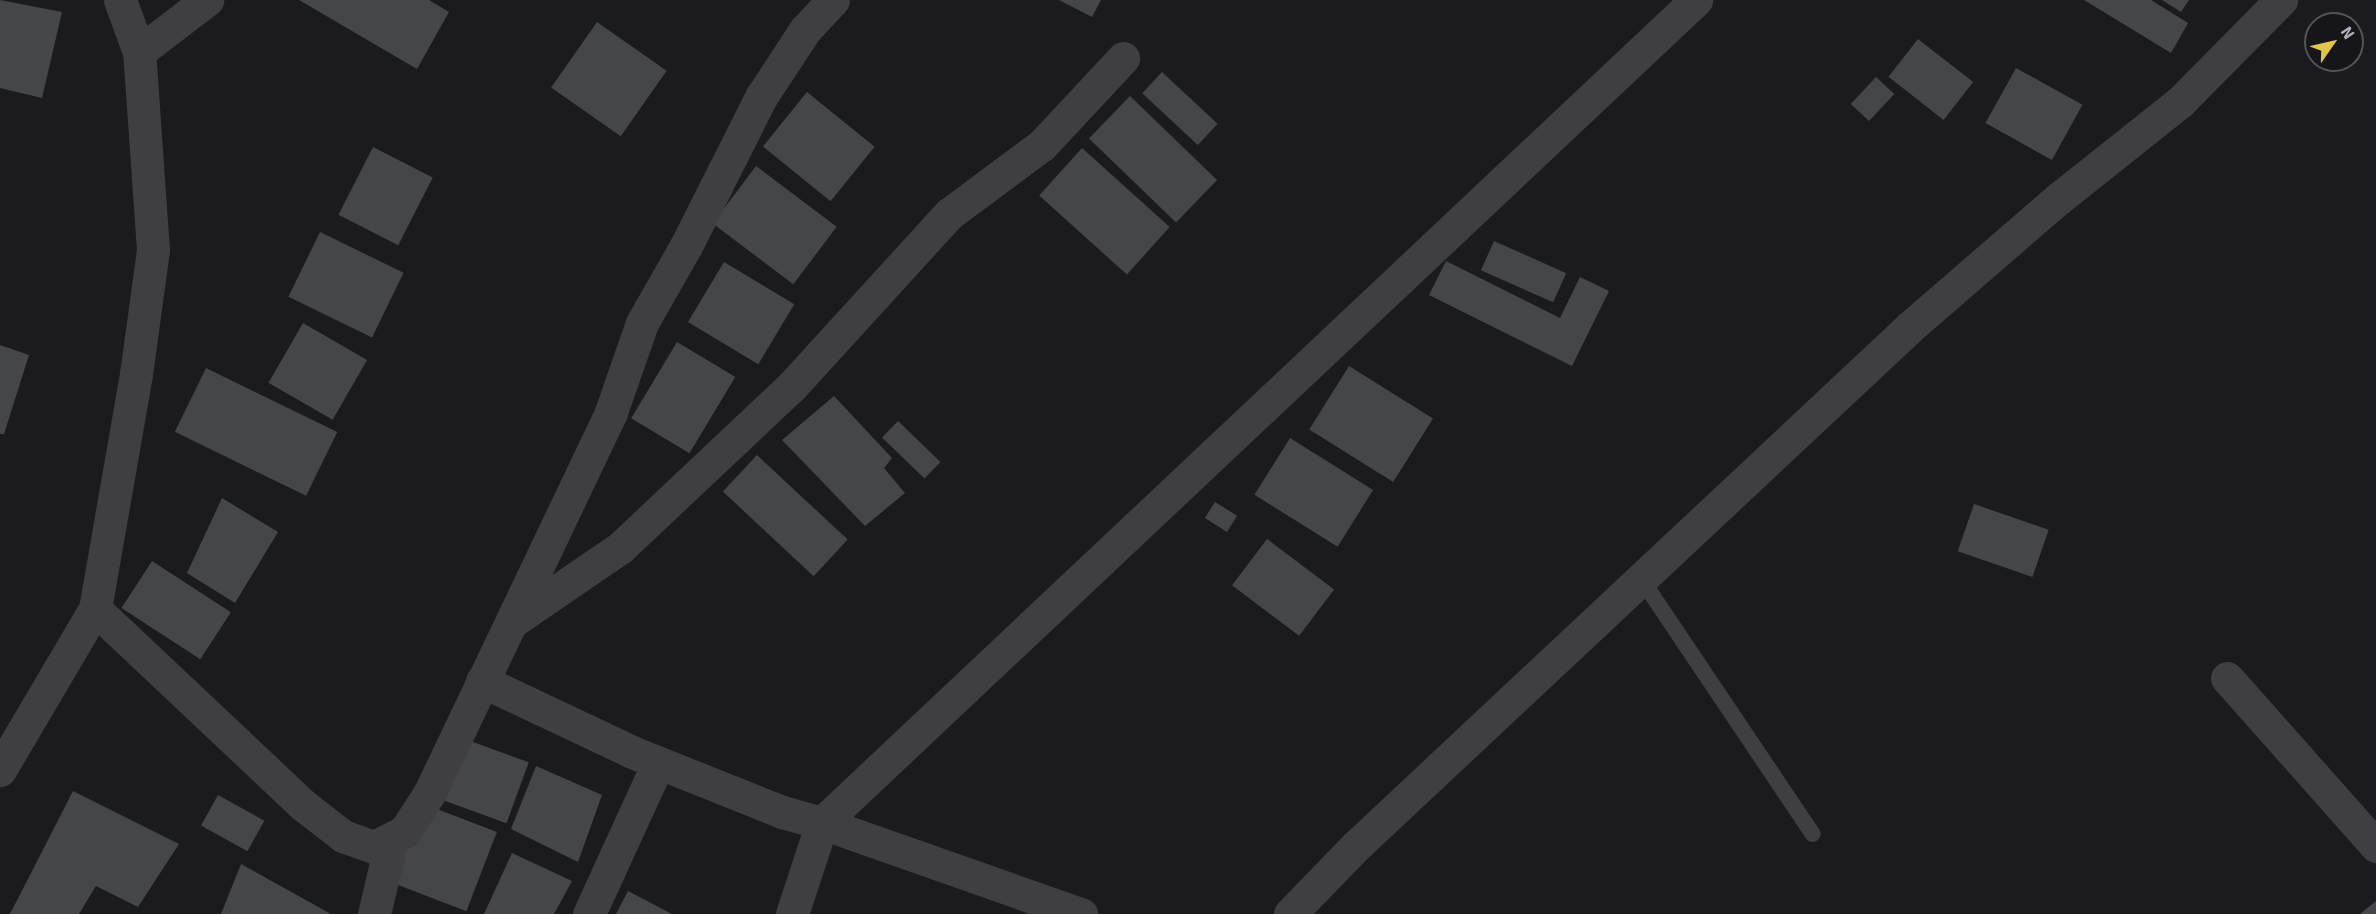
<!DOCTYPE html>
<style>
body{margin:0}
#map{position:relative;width:2376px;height:914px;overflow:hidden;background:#1b1b1d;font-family:Signika,sans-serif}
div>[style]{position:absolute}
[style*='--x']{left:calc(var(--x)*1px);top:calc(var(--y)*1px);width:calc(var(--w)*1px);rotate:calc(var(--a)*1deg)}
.building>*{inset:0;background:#45464a;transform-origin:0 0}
.lane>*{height:16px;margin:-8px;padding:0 8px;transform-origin:8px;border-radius:8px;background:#3e3e43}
.street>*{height:33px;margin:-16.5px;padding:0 16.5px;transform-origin:16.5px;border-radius:16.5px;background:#3e3e43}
span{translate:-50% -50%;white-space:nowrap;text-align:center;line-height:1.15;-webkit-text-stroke:4.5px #161618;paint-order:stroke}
.north{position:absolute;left:2304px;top:12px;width:60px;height:60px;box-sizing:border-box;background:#161618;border:2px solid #535459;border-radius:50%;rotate:56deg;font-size:16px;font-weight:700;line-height:24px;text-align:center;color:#afb1bb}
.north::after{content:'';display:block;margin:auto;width:21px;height:27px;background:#e1c34e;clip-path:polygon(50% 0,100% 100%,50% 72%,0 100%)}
</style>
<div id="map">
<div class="building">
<div style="clip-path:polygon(0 0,62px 12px,42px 98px,0 88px)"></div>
<div style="clip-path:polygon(299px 0,429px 0,449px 12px,417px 69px)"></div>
<div style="clip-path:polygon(1059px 0,1101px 0,1092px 17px)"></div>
<div style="clip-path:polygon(2084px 0,2151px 0,2188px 23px,2171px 53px)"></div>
<div style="clip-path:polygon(2162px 0,2189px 0,2181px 12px)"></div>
<div style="left:597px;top:22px;width:85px;height:80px;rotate:35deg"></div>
<div style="left:1918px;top:39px;width:70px;height:48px;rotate:38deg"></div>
<div style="left:2016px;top:68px;width:76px;height:63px;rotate:29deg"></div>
<div style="left:1162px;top:72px;width:76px;height:29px;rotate:43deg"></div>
<div style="left:1876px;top:77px;width:25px;height:37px;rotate:43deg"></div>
<div style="left:807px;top:92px;width:87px;height:70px;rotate:39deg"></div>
<div style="left:1130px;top:96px;width:121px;height:59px;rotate:44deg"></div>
<div style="left:373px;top:147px;width:67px;height:76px;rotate:27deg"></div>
<div style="left:1082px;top:148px;width:118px;height:64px;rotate:42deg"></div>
<div style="left:756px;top:166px;width:101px;height:72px;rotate:37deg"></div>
<div style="left:320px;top:232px;width:93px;height:72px;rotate:26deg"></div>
<div style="left:1494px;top:241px;width:79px;height:32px;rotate:24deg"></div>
<div style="clip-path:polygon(1446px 261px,1560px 318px,1580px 277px,1609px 291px,1572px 366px,1429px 295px)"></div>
<div style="left:724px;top:262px;width:82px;height:70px;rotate:31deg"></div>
<div style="left:303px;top:323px;width:74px;height:69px;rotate:30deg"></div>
<div style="left:677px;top:342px;width:68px;height:89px;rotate:31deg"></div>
<div style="clip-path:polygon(0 345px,29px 355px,4px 434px,0 434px)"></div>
<div style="left:1349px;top:366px;width:99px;height:75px;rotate:32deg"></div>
<div style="left:206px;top:368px;width:146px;height:71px;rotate:26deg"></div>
<div style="clip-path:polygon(834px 396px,892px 458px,884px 468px,905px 493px,865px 526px,782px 440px)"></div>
<div style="left:898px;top:421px;width:59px;height:23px;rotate:44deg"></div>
<div style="left:1290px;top:438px;width:98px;height:67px;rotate:32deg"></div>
<div style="left:757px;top:455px;width:124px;height:50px;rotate:43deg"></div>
<div style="clip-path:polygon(222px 498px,278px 532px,235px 603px,187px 573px)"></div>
<div style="left:1215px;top:502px;width:26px;height:19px;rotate:32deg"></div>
<div style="left:1974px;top:504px;width:79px;height:50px;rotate:19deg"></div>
<div style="left:1267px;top:539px;width:84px;height:58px;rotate:37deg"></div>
<div style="left:152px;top:561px;width:94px;height:56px;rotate:33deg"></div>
<div style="left:462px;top:738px;width:71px;height:65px;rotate:20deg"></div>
<div style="clip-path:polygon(536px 766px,602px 795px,578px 862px,511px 829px)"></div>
<div style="clip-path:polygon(73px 791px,179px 844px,138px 907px,96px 886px,79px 914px,10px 914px)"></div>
<div style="left:218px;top:795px;width:53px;height:35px;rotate:29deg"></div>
<div style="left:424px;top:804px;width:78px;height:85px;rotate:21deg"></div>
<div style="clip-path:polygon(512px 853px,572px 881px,554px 914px,484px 914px)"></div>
<div style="clip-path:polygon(241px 864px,331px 914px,221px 914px)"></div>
<div style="clip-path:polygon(628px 891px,672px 914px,616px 914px)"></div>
<div style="clip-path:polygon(2376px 901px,2376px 914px,2360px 914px)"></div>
</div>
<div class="lane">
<div style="--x:1642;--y:580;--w:306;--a:56.1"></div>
</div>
<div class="street">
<div style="--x:139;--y:52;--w:86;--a:-37.4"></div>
<div style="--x:95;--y:609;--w:286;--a:43.3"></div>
<div style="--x:303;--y:805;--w:51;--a:37.8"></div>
<div style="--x:343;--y:836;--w:33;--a:20"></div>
<div style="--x:374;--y:847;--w:35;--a:-27"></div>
<div style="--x:405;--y:831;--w:46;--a:-57.3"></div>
<div style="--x:430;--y:792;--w:421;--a:-64.5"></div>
<div style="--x:611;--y:412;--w:94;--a:-70.8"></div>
<div style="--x:642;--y:323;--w:89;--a:-60.3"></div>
<div style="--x:686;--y:246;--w:167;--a:-63.3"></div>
<div style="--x:761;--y:97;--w:80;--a:-56.7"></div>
<div style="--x:805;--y:30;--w:41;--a:-47"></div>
<div style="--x:513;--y:621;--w:130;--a:-34.3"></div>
<div style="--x:620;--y:548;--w:235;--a:-43.3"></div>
<div style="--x:791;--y:387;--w:234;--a:-47.6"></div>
<div style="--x:949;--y:214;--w:116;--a:-36.6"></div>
<div style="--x:1042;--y:145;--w:119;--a:-47"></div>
<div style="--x:2227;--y:678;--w:225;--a:48.4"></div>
<div style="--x:482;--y:681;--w:166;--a:25.3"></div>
<div style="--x:632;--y:752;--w:162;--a:21.8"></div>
<div style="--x:782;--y:812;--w:41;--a:15.4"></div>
<div style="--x:822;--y:823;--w:275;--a:19.4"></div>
<div style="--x:0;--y:770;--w:187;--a:-59.5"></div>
<div style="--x:95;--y:609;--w:239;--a:-80.1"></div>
<div style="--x:136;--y:374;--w:125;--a:-82.2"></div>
<div style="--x:153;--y:250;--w:198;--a:-94"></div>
<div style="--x:139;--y:52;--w:55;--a:-110.1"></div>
<div style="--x:374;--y:914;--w:78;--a:-76.7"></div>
<div style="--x:589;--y:914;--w:166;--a:-65.4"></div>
<div style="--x:792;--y:914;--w:96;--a:-71.8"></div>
<div style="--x:822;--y:823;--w:1201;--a:-43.28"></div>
<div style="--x:1290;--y:914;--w:95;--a:-45.9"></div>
<div style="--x:1356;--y:846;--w:759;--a:-43.13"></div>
<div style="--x:1910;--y:327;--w:196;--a:-40.9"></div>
<div style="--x:2058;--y:199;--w:156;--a:-38.5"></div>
<div style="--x:2180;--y:102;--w:144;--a:-45.3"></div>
</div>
<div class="north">N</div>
</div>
